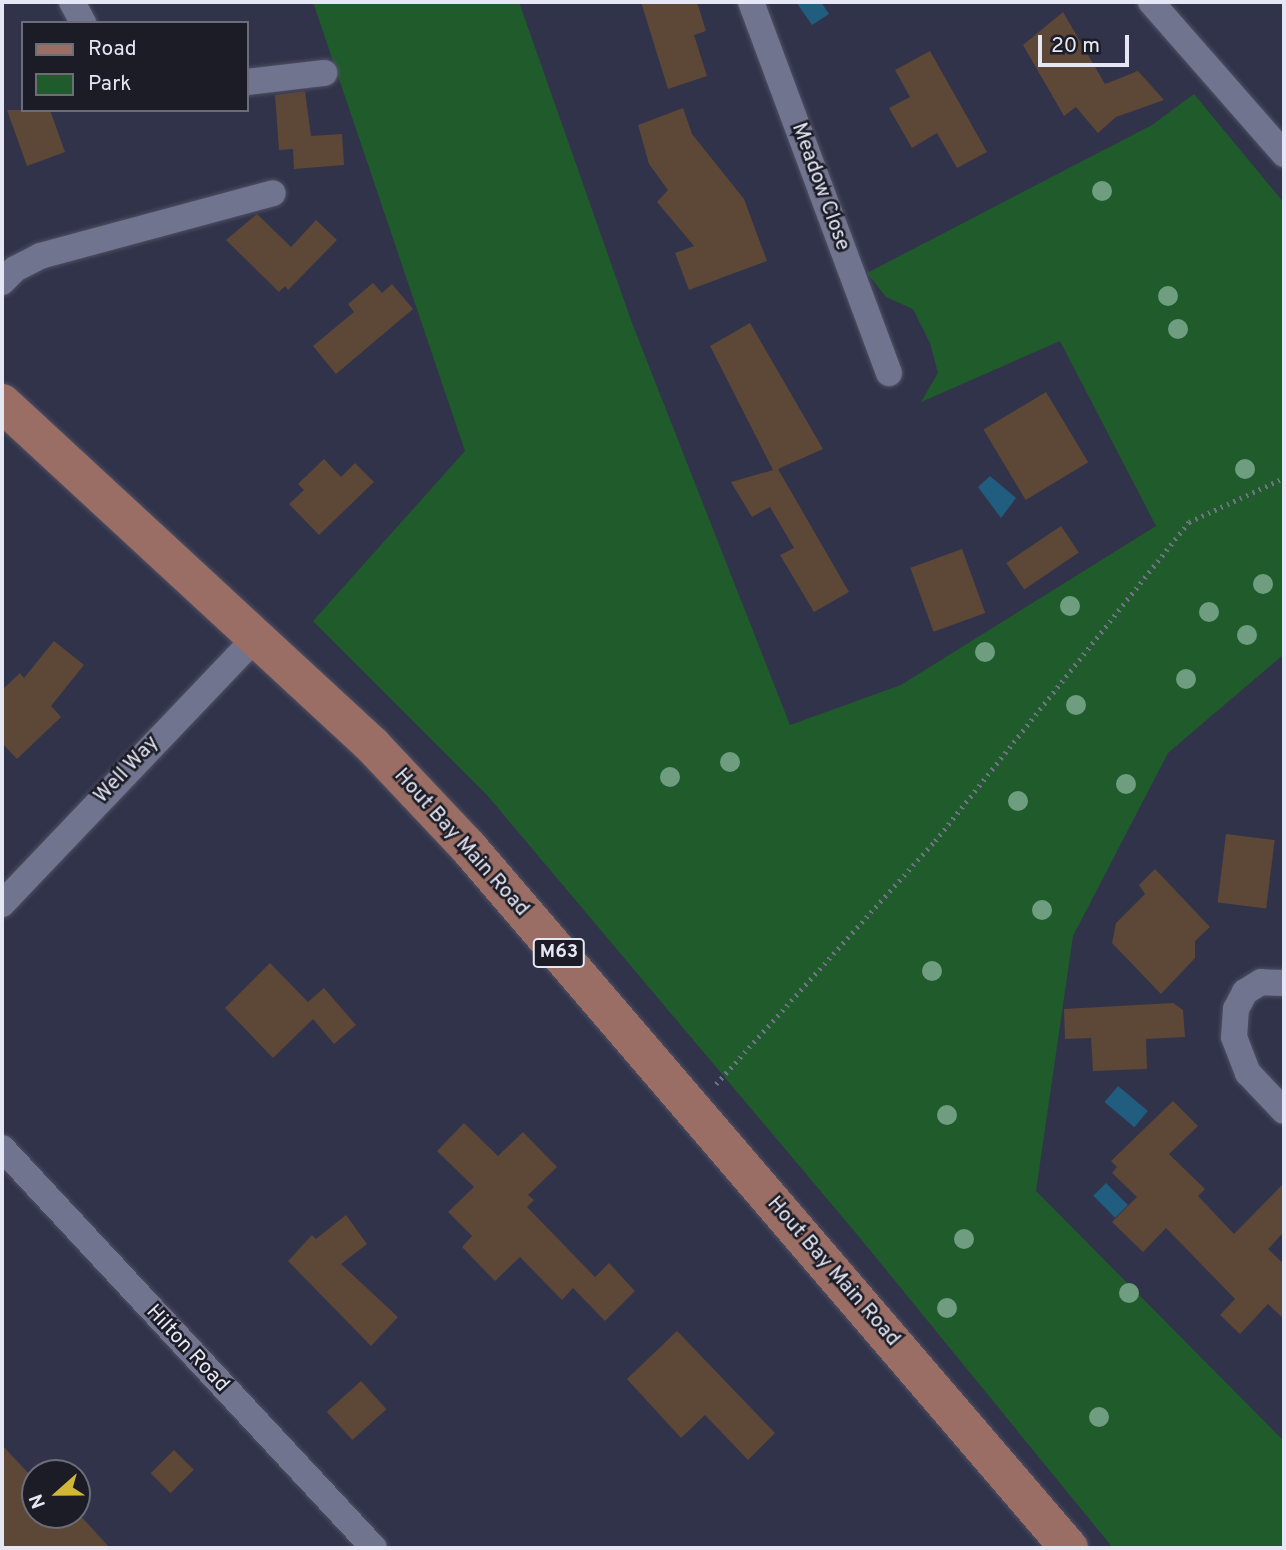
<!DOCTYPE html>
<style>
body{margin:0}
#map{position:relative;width:1286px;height:1550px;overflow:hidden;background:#31334a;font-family:Overpass,sans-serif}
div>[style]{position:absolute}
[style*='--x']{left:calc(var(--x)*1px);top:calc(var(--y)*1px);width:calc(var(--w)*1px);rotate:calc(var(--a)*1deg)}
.green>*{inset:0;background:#205b2c}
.water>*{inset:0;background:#205d7f;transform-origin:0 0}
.building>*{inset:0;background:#5d4737;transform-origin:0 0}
.path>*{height:4.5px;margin-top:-2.25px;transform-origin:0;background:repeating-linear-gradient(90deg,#707286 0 2px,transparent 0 7px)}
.roads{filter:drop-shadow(0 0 2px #4f5063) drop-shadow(0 0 2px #4f5063)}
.minor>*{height:26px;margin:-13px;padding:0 13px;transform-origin:13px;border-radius:13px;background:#71748e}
.primary>*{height:38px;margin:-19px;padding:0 19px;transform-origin:19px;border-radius:19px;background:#9a6e64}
.trees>*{width:20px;height:20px;margin:-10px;border-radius:50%;background:#6e9e7f}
span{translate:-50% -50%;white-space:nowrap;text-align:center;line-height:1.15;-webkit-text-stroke:5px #1b1c26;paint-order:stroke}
.shield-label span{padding:2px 5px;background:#1b1c26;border:2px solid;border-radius:5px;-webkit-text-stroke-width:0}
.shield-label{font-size:19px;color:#e5e7f5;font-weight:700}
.street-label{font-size:21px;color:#e5e7f5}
.frame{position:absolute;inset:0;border:4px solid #e5e7f5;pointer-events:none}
.legend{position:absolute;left:21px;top:21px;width:228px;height:91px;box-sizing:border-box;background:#1b1c26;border:2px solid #6c6d79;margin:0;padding:9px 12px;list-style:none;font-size:21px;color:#e5e7f5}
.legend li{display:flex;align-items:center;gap:14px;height:35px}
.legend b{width:35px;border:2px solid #6c6d79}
.north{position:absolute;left:21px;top:1459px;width:70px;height:70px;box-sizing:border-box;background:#1b1c26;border:2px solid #6c6d79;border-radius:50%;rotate:249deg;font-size:19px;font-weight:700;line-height:28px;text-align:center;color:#e5e7f5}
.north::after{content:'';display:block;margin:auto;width:24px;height:32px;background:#d2b735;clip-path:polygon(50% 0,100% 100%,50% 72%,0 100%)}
.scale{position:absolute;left:1038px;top:35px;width:91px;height:32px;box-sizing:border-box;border:4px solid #e5e7f5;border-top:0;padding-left:9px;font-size:21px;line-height:24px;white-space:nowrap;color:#e5e7f5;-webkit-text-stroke:5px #1b1c26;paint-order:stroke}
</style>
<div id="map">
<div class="green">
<div style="clip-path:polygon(313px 2px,519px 2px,632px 323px,790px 725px,901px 685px,1156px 526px,1060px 341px,921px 402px,938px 373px,930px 343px,913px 309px,886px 297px,867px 273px,1152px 125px,1194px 94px,1284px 203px,1284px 654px,1168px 753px,1073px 936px,1036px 1191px,1284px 1441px,1284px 1548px,1113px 1548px,860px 1238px,487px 795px,313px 621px,465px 451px)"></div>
</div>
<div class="water">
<div style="clip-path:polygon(796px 2px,821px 2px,829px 14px,812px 25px)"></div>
<div style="clip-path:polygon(990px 476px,1016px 498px,1001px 518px,978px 487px)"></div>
<div style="left:1118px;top:1086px;width:39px;height:21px;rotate:40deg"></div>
<div style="left:1106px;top:1183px;width:31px;height:18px;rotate:45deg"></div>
</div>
<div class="building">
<div style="clip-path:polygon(641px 2px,697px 2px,706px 31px,694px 35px,707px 76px,668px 89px)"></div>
<div style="clip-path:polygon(1063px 12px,1105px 84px,1138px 71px,1164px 100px,1116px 117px,1098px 133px,1076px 107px,1064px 116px,1023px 45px)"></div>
<div style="clip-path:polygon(930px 51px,987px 152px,957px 168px,937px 133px,912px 148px,889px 108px,910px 97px,895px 70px)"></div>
<div style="clip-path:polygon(305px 91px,311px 136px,342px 134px,344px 165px,294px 169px,293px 149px,279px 150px,275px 95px)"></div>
<div style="clip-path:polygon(683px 108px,692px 134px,744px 199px,767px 261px,689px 290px,675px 253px,694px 246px,657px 202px,668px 190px,649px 164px,638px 125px)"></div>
<div style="clip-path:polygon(7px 110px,50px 110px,65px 152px,27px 166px)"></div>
<div style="clip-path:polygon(257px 214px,291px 247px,316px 220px,337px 240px,288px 290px,285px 286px,279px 292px,226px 240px)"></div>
<div style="clip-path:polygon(373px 283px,382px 293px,392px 284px,413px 309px,336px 374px,313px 346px,354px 312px,348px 304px)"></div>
<div style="clip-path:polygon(750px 323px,823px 449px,778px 469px,849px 592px,814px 612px,780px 555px,794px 548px,770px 507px,752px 517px,731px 482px,773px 470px,710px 346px)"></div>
<div style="left:1046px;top:392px;width:82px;height:73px;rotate:59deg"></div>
<div style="clip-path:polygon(324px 459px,341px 477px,355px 463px,374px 482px,319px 535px,289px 504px,304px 490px,298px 484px)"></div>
<div style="left:1061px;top:526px;width:32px;height:66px;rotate:56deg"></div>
<div style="left:962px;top:549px;width:68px;height:55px;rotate:70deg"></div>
<div style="clip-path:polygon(54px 641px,84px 665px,51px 706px,61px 717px,17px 759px,2px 743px,2px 690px,20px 673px,24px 678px)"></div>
<div style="left:1226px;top:834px;width:49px;height:69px;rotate:7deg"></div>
<div style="clip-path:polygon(1155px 869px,1210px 927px,1195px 941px,1195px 958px,1161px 994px,1112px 943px,1116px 923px,1145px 894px,1139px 885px)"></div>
<div style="clip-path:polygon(270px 963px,308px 1002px,324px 988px,356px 1025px,334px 1044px,313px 1019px,273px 1058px,225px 1008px)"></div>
<div style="clip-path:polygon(1173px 1003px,1183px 1010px,1185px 1037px,1146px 1039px,1147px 1069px,1093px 1071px,1091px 1038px,1065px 1039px,1064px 1009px)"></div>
<div style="clip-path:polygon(1173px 1101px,1198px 1126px,1169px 1154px,1205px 1189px,1198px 1196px,1234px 1234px,1284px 1183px,1284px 1232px,1268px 1249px,1284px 1264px,1284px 1319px,1268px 1304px,1240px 1334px,1220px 1315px,1235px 1299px,1166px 1228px,1143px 1252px,1112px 1222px,1137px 1197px,1112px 1173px,1117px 1167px,1111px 1161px)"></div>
<div style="clip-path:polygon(464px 1123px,498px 1156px,523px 1132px,557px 1167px,528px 1195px,534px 1200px,527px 1207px,595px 1277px,609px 1263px,635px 1291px,605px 1321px,573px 1288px,562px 1300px,520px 1257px,495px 1281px,462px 1247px,472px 1236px,448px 1212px,474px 1187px,437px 1151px)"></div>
<div style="clip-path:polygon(346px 1215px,367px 1244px,341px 1264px,398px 1317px,371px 1346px,288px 1261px,312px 1235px,316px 1239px)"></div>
<div style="clip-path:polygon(677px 1331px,775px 1433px,748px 1460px,705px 1415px,681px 1438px,627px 1379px)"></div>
<div style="left:361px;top:1381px;width:38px;height:46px;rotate:48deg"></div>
<div style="clip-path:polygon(2px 1445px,29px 1474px,37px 1467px,42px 1473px,35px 1473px,35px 1515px,77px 1512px,110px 1548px,2px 1548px)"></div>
<div style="left:174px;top:1450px;width:28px;height:33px;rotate:45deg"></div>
</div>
<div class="path">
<div style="--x:716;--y:1084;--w:327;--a:-48"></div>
<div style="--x:935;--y:841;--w:408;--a:-51.5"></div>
<div style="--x:1189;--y:522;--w:105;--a:-24.9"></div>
</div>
<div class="roads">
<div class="minor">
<div style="--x:72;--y:2;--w:24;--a:62"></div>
<div style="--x:751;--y:2;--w:396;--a:69.6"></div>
<div style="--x:1151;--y:2;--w:202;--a:48.8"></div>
<div style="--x:247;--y:82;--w:78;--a:-6.7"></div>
<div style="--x:2;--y:282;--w:18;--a:-45"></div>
<div style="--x:15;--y:269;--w:28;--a:-27"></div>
<div style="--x:40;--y:256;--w:241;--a:-15.1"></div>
<div style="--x:2;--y:904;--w:367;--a:-46.4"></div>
<div style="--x:1284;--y:983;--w:23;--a:-178"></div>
<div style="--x:1261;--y:982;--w:19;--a:148"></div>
<div style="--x:1245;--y:992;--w:19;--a:118"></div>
<div style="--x:1236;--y:1009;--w:28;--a:94"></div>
<div style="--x:1234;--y:1037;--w:39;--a:69"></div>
<div style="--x:1248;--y:1073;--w:52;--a:46.5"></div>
<div style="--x:2;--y:1148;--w:546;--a:47.08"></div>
</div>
<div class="primary">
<div style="--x:2;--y:403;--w:505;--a:42.75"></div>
<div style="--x:373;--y:746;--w:140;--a:46.7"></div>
<div style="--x:469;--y:848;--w:922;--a:49.4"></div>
</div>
</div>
<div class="trees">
<div style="left:1102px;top:191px"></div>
<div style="left:1168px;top:296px"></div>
<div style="left:1178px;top:329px"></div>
<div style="left:1245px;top:469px"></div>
<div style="left:1263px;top:584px"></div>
<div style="left:1070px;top:606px"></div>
<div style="left:1209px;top:612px"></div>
<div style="left:1247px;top:635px"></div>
<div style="left:985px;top:652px"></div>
<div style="left:1186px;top:679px"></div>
<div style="left:1076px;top:705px"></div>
<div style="left:730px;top:762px"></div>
<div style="left:670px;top:777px"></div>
<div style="left:1126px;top:784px"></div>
<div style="left:1018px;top:801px"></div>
<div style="left:1042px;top:910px"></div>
<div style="left:932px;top:971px"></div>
<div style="left:947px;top:1115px"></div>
<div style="left:964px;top:1239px"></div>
<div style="left:1129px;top:1293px"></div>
<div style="left:947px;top:1308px"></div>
<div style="left:1099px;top:1417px"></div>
</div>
<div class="shield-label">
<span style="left:559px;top:953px">M63</span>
</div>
<div class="street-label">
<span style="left:820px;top:187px;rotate:70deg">Meadow Close</span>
<span style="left:127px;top:770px;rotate:-47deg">Well Way</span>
<span style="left:461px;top:843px;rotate:48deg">Hout Bay Main Road</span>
<span style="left:833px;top:1272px;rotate:49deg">Hout Bay Main Road</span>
<span style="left:187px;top:1349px;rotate:47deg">Hilton Road</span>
</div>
<div class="frame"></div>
<ul class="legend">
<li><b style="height:9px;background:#9a6e64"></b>Road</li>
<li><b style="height:19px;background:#205b2c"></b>Park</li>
</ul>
<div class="north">N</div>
<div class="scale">20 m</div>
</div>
